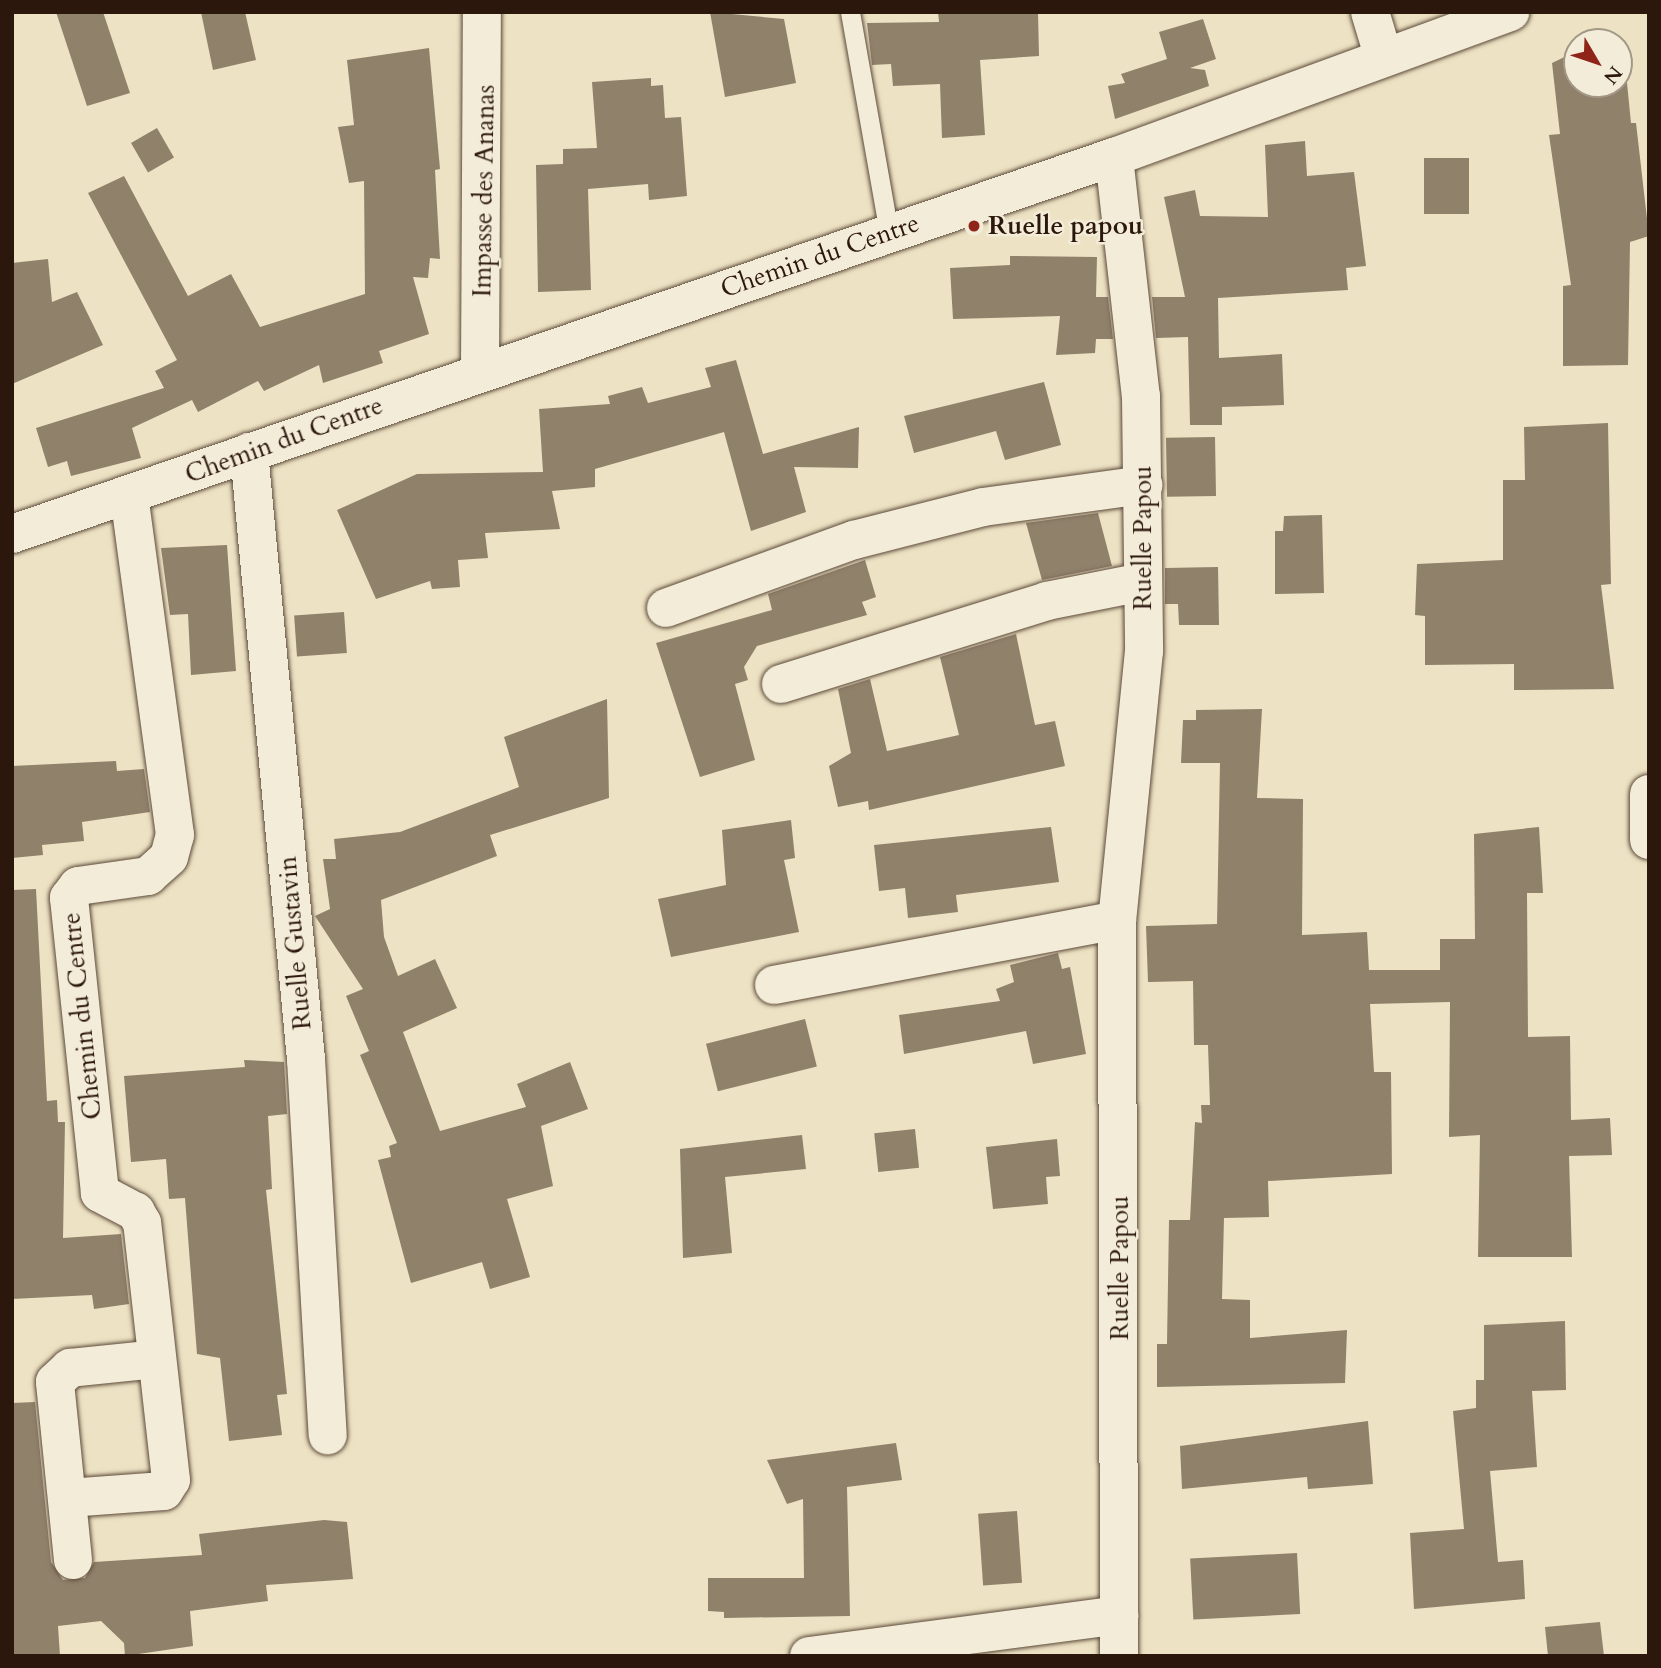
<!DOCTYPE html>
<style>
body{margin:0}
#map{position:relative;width:1661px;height:1668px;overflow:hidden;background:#ede2c3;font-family:Cardo,serif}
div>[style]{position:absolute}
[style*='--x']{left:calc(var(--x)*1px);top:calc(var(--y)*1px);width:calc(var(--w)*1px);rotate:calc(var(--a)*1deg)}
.building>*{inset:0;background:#90816b;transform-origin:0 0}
.roads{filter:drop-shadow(0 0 2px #5c4a3a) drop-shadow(0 0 2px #5c4a3a)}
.lane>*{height:19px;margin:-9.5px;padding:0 9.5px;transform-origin:9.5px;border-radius:9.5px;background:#f3ecd8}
.street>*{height:38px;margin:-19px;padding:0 19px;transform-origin:19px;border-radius:19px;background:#f3ecd8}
.secondary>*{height:38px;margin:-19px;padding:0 19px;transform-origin:19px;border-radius:19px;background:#f3ecd8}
.dots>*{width:19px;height:19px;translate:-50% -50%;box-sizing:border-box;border:4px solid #f3ecd8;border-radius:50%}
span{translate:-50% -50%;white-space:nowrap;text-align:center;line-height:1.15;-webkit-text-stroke:5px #f3ecd8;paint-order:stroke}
.street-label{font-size:26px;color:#2c170c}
.poi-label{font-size:26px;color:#2c170c;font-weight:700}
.left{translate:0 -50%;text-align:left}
.frame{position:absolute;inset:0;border:14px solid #2c170c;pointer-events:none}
.north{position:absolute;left:1563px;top:28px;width:70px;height:70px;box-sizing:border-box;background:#f3ecd8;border:2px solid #a39786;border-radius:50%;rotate:129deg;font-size:19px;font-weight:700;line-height:28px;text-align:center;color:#2c170c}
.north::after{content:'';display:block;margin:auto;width:24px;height:32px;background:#8f2418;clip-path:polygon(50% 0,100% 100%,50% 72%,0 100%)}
</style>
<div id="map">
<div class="building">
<div style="clip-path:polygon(56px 12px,103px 12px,130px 93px,87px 106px)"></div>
<div style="clip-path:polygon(201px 12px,245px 12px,256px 60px,213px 70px)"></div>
<div style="clip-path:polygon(710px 12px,784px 19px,796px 83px,725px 97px)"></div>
<div style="clip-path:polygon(938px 12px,1038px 12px,1039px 56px,980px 60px,985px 135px,942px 138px,940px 84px,893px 86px,891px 64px,872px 65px,867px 23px,939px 22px)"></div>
<div style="clip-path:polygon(1203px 19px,1216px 59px,1190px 68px,1205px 70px,1209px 86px,1115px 119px,1108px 86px,1125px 83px,1121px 74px,1167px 59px,1159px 32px)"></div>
<div style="clip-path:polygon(429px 48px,440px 169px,435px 170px,440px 259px,430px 258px,428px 278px,413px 277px,429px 334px,379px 351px,383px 363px,323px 383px,319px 365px,264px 391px,258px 381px,198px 412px,192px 400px,132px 428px,141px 458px,71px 476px,67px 461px,48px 467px,36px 428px,164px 388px,155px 371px,177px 360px,88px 193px,124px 176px,188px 296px,231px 274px,260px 327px,365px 294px,364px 181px,349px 183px,338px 127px,354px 125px,347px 60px)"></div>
<div style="clip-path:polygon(1577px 51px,1577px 84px,1619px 84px,1619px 74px,1626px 73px,1631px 123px,1636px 123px,1649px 236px,1630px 242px,1628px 365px,1563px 366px,1563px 286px,1571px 285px,1549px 135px,1560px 134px,1552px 63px)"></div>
<div style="clip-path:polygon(651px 78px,651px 86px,663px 85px,665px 118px,681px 117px,687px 196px,649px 200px,648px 184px,588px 189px,591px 290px,538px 292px,536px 165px,563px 164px,563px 149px,597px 148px,592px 82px)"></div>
<div style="left:157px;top:128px;width:34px;height:30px;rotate:60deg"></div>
<div style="clip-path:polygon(1305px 141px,1307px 176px,1354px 172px,1366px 266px,1346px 268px,1348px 290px,1218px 298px,1219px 358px,1282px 354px,1284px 405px,1222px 407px,1222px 425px,1190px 425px,1188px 337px,1156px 338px,1152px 297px,1185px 297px,1164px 197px,1195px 190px,1200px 216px,1268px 217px,1265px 145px)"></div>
<div style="left:1424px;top:158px;width:45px;height:56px"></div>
<div style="clip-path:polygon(1010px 256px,1097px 257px,1096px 297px,1108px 297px,1113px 339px,1096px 339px,1095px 353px,1056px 355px,1060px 316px,953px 319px,950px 268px,1010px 265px)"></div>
<div style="clip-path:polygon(48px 259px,52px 302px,77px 292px,103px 345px,12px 384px,12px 263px)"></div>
<div style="clip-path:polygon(736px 360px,763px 454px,859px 427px,858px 468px,794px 467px,806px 512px,751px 531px,724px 432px,595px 469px,595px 487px,552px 491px,560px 529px,485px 533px,488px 558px,458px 560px,460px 587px,432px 589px,430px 581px,376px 599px,337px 510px,417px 474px,543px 472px,539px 409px,610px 404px,608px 396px,642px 387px,648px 403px,711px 387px,705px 368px)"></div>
<div style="clip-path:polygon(1044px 382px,1061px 445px,1005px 460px,996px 431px,914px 453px,904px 416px)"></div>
<div style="clip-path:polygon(1608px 423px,1611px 584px,1601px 585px,1614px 689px,1514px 690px,1514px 664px,1425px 665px,1425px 616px,1415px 615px,1417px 564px,1503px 560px,1503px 480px,1525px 480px,1524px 427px)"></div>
<div style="left:1215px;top:437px;width:59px;height:49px;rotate:89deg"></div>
<div style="clip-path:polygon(1098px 513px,1112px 566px,1042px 580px,1026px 523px)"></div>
<div style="clip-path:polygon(1322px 515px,1324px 593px,1275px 594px,1275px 531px,1283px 531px,1284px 516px)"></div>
<div style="clip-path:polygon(227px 545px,236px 671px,191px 675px,188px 614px,170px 615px,161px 548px)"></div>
<div style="clip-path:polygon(865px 560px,876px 597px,862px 602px,867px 615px,757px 646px,744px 667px,748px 680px,735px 684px,755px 760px,700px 777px,656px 643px,772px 610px,768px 594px)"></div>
<div style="clip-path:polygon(1218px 567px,1219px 625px,1179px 625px,1178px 604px,1165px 604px,1165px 568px)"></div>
<div style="left:344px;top:612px;width:41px;height:50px;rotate:86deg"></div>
<div style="clip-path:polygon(1016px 634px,1035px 725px,1055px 721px,1065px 766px,869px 810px,868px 801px,838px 807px,829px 766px,851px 753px,838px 689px,870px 679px,887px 751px,959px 735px,940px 657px)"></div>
<div style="clip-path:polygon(607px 699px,609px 798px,490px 835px,497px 856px,381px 900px,384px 937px,398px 976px,435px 959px,457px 1008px,403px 1032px,440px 1131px,526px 1107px,517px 1084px,570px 1062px,588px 1109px,541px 1126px,553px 1186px,507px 1199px,530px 1277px,490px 1289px,482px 1262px,411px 1283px,378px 1160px,391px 1157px,389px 1146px,397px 1143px,360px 1055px,369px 1051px,346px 996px,363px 989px,315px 916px,330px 909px,323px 859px,336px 859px,334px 839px,400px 832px,519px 787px,504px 737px)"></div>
<div style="clip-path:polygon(1262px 709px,1257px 798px,1303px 799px,1302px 935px,1367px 932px,1369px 970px,1440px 970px,1440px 939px,1475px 939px,1474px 834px,1539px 827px,1543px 893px,1527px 893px,1528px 1037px,1570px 1036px,1571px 1120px,1610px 1118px,1612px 1155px,1569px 1156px,1572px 1257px,1478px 1257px,1480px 1135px,1449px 1137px,1450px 1002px,1370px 1004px,1374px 1072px,1391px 1072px,1392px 1174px,1268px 1181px,1269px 1217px,1224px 1218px,1222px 1299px,1250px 1300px,1250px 1338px,1347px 1330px,1345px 1383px,1157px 1387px,1157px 1344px,1167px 1344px,1169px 1220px,1190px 1220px,1195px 1122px,1202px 1123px,1201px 1105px,1210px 1105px,1208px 1045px,1194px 1045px,1193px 981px,1148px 982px,1146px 926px,1217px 924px,1220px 763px,1181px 763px,1183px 720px,1196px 720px,1196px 710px)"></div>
<div style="clip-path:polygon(116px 761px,117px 771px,144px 769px,150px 812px,82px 822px,84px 841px,42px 845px,43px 855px,12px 858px,12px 766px)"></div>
<div style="clip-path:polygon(791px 820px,795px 858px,784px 860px,799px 932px,671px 957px,658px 899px,726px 885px,722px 830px)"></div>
<div style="clip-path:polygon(1051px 827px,1059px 882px,956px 895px,958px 912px,908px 918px,905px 888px,879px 891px,874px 845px)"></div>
<div style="clip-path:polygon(36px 889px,47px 1101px,57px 1100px,58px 1122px,65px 1122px,63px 1238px,121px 1234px,129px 1304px,94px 1309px,92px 1295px,12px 1299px,12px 890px)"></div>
<div style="clip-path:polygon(1058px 953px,1062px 969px,1070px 967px,1086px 1054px,1033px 1064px,1026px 1031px,904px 1054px,899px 1015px,1000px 1001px,996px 989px,1014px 982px,1010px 965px)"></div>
<div style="left:805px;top:1019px;width:49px;height:102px;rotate:76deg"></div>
<div style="clip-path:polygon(244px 1060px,284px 1062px,287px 1114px,268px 1116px,272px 1189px,266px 1190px,287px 1394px,277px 1395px,282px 1435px,229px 1441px,220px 1358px,197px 1354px,185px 1198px,169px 1199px,166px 1159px,131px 1162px,124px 1076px,245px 1067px)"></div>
<div style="left:915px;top:1129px;width:39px;height:41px;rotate:84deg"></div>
<div style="clip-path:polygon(802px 1135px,806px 1169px,725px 1177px,732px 1253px,683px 1258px,680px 1149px)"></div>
<div style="clip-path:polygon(1057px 1139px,1060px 1176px,1046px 1177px,1048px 1204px,993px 1209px,986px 1147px)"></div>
<div style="clip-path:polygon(1565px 1321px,1566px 1390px,1532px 1391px,1537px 1467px,1490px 1471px,1498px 1562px,1523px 1560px,1525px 1599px,1414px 1609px,1410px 1533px,1464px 1529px,1453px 1411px,1476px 1408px,1476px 1380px,1484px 1380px,1484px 1325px)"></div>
<div style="clip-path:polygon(35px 1402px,51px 1562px,63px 1580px,85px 1578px,94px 1562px,202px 1555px,199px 1534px,324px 1520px,347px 1522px,353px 1579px,266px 1585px,268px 1601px,190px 1611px,193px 1646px,125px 1656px,124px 1643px,101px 1621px,58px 1626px,60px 1656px,14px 1656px,12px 1403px)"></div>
<div style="clip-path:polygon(1368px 1421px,1373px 1484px,1308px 1489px,1307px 1477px,1182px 1489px,1180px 1446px)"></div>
<div style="clip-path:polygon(896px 1443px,902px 1480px,847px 1487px,850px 1616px,724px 1618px,724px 1612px,708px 1611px,708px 1578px,804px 1578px,803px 1499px,787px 1504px,767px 1460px)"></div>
<div style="left:1017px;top:1511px;width:72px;height:39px;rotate:86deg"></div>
<div style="left:1297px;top:1553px;width:61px;height:107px;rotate:87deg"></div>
<div style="clip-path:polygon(1600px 1622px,1604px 1656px,1548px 1656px,1545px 1627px)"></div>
</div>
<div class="roads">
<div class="lane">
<div style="--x:850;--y:12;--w:224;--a:80"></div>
</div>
<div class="street">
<div style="--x:1370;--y:12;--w:45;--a:73.2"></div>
<div style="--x:1114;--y:157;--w:241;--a:83.6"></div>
<div style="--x:1141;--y:396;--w:255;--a:89.3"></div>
<div style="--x:1144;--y:651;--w:270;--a:95.7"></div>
<div style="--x:1117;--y:920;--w:736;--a:89.84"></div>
<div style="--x:480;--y:370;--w:358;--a:-89.7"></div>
<div style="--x:249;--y:452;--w:610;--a:84.64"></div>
<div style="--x:306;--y:1059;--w:377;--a:86.7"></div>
<div style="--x:666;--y:608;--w:200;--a:-19.9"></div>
<div style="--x:854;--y:540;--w:133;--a:-14.3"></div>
<div style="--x:983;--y:507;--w:162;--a:-7.8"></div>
<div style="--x:781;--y:684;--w:279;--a:-17.3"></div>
<div style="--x:1047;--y:601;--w:97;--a:-11.3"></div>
<div style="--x:1649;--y:794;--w:46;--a:90"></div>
<div style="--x:774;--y:985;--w:349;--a:-10.7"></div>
<div style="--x:68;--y:1498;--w:96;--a:-4.2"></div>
<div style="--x:164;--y:1491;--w:13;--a:-58"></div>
<div style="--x:171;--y:1480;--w:259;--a:-96.4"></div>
<div style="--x:142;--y:1223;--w:13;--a:-119"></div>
<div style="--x:136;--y:1212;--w:41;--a:-152.2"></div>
<div style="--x:100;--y:1193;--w:297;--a:-96"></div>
<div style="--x:69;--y:898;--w:15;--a:-53"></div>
<div style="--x:78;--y:886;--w:71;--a:-8.1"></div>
<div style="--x:148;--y:876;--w:28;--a:-42"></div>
<div style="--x:169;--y:857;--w:23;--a:-75"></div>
<div style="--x:175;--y:835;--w:343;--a:-97.7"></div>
<div style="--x:73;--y:1560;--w:179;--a:-95.8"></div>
<div style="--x:55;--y:1382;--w:21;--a:-43"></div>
<div style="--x:70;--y:1368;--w:87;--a:-5.9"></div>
<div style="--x:809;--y:1656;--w:313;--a:-7.5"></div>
</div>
<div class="secondary">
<div style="--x:12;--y:534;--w:1165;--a:-18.89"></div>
<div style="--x:1114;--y:157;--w:422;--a:-20.1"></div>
</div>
</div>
<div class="dots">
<div style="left:974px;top:226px;background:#8f2418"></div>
</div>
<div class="street-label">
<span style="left:484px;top:191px;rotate:-89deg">Impasse des Ananas</span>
<span style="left:820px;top:256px;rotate:-19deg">Chemin du Centre</span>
<span style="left:284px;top:440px;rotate:-20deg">Chemin du Centre</span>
<span style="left:1143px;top:538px;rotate:-90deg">Ruelle Papou</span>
<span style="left:295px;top:943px;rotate:-95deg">Ruelle Gustavin</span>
<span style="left:82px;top:1016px;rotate:-96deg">Chemin du Centre</span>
<span style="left:1120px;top:1268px;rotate:-90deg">Ruelle Papou</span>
</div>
<div class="poi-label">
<span class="left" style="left:988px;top:226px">Ruelle papou</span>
</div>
<div class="frame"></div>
<div class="north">N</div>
</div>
